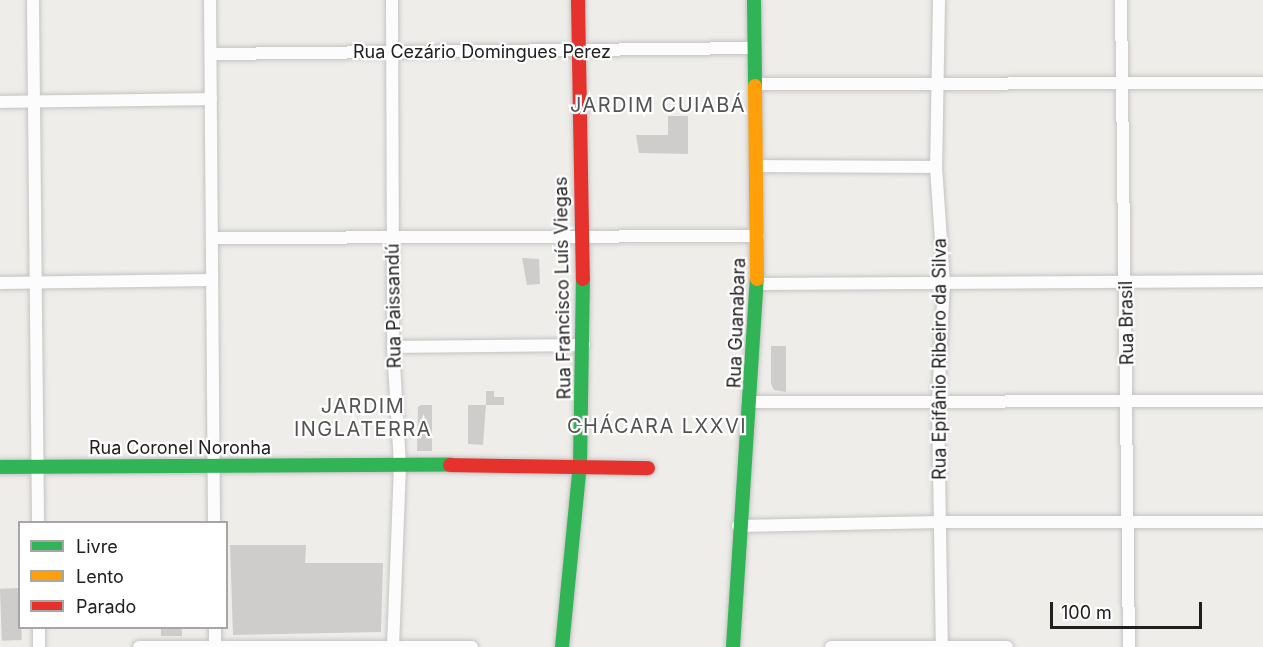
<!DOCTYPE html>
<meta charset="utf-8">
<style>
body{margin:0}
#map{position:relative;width:1263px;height:647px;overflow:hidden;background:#eeedea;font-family:Inter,sans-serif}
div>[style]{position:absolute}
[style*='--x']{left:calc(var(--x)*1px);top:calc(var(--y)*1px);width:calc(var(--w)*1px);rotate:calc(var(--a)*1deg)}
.building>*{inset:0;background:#cfcdcb;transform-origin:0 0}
.roads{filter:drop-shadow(0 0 2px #c4c3c2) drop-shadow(0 0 2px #c4c3c2)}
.street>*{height:12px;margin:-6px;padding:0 6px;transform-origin:6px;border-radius:6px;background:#fcfcfc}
.fast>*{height:14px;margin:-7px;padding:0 7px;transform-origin:7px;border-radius:7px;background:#30b455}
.slow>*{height:14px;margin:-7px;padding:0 7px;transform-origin:7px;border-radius:7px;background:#ff9f0a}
.jam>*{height:14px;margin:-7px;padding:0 7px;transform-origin:7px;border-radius:7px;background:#e5322d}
span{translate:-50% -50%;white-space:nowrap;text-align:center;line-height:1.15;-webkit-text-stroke:4.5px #fff;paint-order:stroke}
.street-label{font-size:18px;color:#202020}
.neighbourhood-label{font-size:20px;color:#535353;letter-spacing:1.5px}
.legend{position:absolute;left:18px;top:521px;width:210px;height:108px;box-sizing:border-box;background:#fff;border:2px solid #a6a6a6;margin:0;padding:8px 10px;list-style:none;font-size:18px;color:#202020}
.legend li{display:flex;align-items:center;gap:12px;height:30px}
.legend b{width:30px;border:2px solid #a6a6a6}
.scale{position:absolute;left:1050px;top:602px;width:152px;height:27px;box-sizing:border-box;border:3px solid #202020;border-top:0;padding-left:8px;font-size:18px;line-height:21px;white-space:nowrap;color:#202020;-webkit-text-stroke:4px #fff;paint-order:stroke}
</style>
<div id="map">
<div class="building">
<div style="clip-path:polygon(668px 116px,688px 116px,688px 154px,639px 153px,636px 135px,668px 135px)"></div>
<div style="clip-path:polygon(522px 258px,539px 259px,540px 284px,527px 285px)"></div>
<div style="clip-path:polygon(771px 346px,786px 346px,786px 392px,774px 390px,771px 384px)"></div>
<div style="clip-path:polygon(486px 391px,494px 391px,494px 397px,504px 397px,504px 405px,486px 405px)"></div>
<div style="clip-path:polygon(421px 405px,432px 405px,432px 451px,417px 451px,418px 407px)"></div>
<div style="clip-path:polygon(468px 405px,486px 405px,483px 445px,468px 444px)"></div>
<div style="clip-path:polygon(230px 545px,306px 545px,305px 563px,383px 563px,381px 632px,233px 635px)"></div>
<div style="left:20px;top:588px;width:52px;height:20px;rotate:88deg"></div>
<div style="left:161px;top:627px;width:21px;height:9px"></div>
</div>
<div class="roads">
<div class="street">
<div style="--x:33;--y:0;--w:522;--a:89.45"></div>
<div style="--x:210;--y:0;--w:522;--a:89.56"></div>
<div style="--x:392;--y:0;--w:347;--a:89.8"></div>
<div style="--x:393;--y:347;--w:118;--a:86.6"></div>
<div style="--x:400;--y:465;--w:182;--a:92.2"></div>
<div style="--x:939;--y:0;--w:167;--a:91"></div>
<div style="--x:936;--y:167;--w:116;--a:86.1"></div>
<div style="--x:944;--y:283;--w:119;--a:92.9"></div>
<div style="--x:938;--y:402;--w:245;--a:89.1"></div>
<div style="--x:1121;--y:0;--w:647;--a:89.29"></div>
<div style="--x:211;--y:54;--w:543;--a:-0.63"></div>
<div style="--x:754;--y:84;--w:509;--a:-0.11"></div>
<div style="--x:0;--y:102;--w:211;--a:-0.8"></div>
<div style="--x:758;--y:166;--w:178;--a:0.3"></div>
<div style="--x:212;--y:238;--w:546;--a:-0.21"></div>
<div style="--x:0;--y:283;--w:212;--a:-0.8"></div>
<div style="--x:757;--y:284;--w:506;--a:-0.34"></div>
<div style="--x:393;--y:347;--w:191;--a:-0.6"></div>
<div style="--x:751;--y:402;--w:512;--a:-0.11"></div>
<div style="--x:738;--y:526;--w:202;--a:-1.1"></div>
<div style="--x:940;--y:522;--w:323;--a:0"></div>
<div style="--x:39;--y:628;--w:19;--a:90"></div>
<div style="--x:215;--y:628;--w:19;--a:90"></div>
<div style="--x:139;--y:647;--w:333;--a:0"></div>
<div style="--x:831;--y:647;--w:176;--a:0"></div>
</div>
<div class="fast">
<div style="--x:754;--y:0;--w:86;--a:89.3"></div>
<div style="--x:0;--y:467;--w:450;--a:-0.3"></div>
<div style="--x:562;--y:647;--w:183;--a:-84.4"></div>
<div style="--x:580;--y:465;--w:186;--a:-89.1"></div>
<div style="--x:733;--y:647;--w:369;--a:-86.3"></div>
</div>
<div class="slow">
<div style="--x:755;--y:86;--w:193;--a:89.4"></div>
</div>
<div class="jam">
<div style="--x:578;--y:0;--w:279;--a:89"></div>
<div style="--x:450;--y:465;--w:198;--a:0.9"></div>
</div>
</div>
<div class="street-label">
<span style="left:482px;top:52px">Rua Cezário Domingues Perez</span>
<span style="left:563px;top:288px;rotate:-91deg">Rua Francisco Luís Viegas</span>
<span style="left:394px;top:306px;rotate:-91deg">Rua Paissandú</span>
<span style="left:737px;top:323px;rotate:-88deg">Rua Guanabara</span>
<span style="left:1127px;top:323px;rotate:-91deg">Rua Brasil</span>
<span style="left:940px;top:359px;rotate:-90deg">Rua Epifânio Ribeiro da Silva</span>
<span style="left:180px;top:448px">Rua Coronel Noronha</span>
</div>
<div class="neighbourhood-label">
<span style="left:658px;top:105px">JARDIM CUIABÁ</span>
<span style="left:363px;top:418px">JARDIM<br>INGLATERRA</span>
<span style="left:657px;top:426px">CHÁCARA LXXVI</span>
</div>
<ul class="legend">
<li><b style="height:8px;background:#30b455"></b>Livre</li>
<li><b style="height:8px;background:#ff9f0a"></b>Lento</li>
<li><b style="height:8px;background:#e5322d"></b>Parado</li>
</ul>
<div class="scale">100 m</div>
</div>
